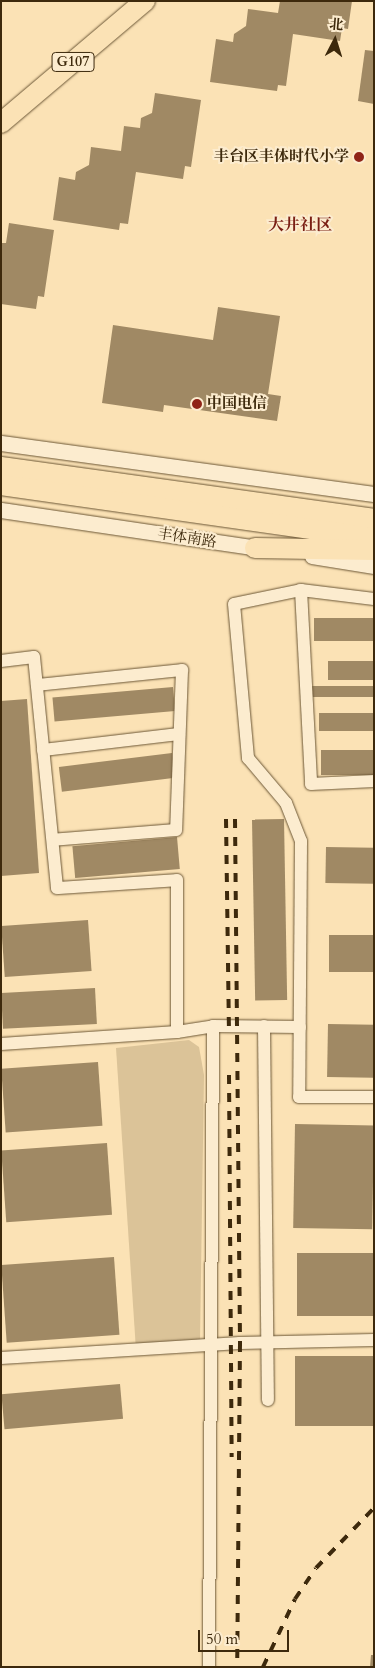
<!DOCTYPE html>
<meta charset="utf-8">
<style>
body{margin:0}
#map{position:relative;width:375px;height:1668px;overflow:hidden;background:#fbe2b5;font-family:Cardo,"Noto Serif SC",serif}
div>[style]{position:absolute}
[style*='--x']{left:calc(var(--x)*1px);top:calc(var(--y)*1px);width:calc(var(--w)*1px);rotate:calc(var(--a)*1deg)}
.green>*{inset:0;background:#dbc398}
.building>*{inset:0;background:#a08964;transform-origin:0 0}
.roads{filter:drop-shadow(0 0 1px #6c5736) drop-shadow(0 0 1px #6c5736)}
.minor>*{height:12px;margin:-6px;padding:0 6px;transform-origin:6px;border-radius:6px;background:#fceccf}
.tertiary>*{height:15px;margin:-7.5px;padding:0 7.5px;transform-origin:7.5px;border-radius:7.5px;background:#fceccf}
.trunk>*{height:20px;margin:-10px;padding:0 10px;transform-origin:10px;border-radius:10px;background:#fbe2b5}
.rail>*{height:4px;margin-top:-2px;transform-origin:0;background:repeating-linear-gradient(90deg,#3d290c 0 9px,transparent 0 18px)}
.dots>*{width:14px;height:14px;translate:-50% -50%;box-sizing:border-box;border:2px solid #fceccf;border-radius:50%}
span{translate:-50% -50%;white-space:nowrap;text-align:center;line-height:1.15;-webkit-text-stroke:4px #fceccf;paint-order:stroke}
.shield-label span{padding:1px 4px;background:#fceccf;border:1px solid;border-radius:4px;-webkit-text-stroke-width:0}
.shield-label{font-size:14px;color:#3d290c;font-weight:700}
.poi-label{font-size:15px;color:#3d290c;font-weight:700}
.right{translate:-100% -50%;text-align:right}
.left{translate:0 -50%;text-align:left}
.street-label{font-size:15px;color:#3d290c}
.neighbourhood-label{font-size:16px;color:#7a1f14;font-weight:700}
.frame{position:absolute;inset:0;border:2px solid #3d290c;pointer-events:none}
.north{position:absolute;left:310px;top:15px;width:50px;height:50px;-webkit-text-stroke:4px #fceccf;paint-order:stroke;rotate:5deg;font-size:14px;font-weight:700;line-height:20px;text-align:center;color:#3d290c}
.north::after{content:'';display:block;margin:auto;width:18px;height:22px;background:#3d290c;clip-path:polygon(50% 0,100% 100%,50% 72%,0 100%)}
.scale{position:absolute;left:198px;top:1630px;width:91px;height:22px;box-sizing:border-box;border:2px solid #3d290c;border-top:0;padding-left:6px;font-size:15px;line-height:18px;white-space:nowrap;color:#3d290c;-webkit-text-stroke:4px #fceccf;paint-order:stroke}
</style>
<div id="map">
<div class="green">
<div style="clip-path:polygon(189px 1040px,199px 1047px,204px 1075px,200px 1343px,136px 1350px,116px 1048px)"></div>
</div>
<div class="building">
<div style="clip-path:polygon(280px 1px,352px 1px,348px 29px,342px 28px,340px 41px,293px 34px,286px 86px,278px 85px,277px 91px,210px 82px,216px 39px,233px 42px,234px 34px,246px 26px,248px 9px,278px 13px)"></div>
<div style="clip-path:polygon(365px 50px,374px 51px,374px 104px,358px 101px)"></div>
<div style="clip-path:polygon(155px 93px,201px 100px,191px 167px,185px 166px,183px 179px,136px 172px,128px 224px,120px 223px,119px 230px,53px 220px,59px 177px,75px 180px,76px 172px,89px 165px,91px 147px,121px 151px,124px 126px,140px 128px,141px 118px,152px 113px)"></div>
<div style="clip-path:polygon(9px 223px,54px 230px,44px 297px,38px 296px,36px 309px,1px 304px,1px 243px,6px 243px)"></div>
<div style="clip-path:polygon(218px 307px,280px 316px,268px 394px,281px 396px,277px 421px,164px 405px,163px 412px,102px 403px,113px 325px,213px 340px)"></div>
<div style="left:374px;top:618px;width:23px;height:60px;rotate:90deg"></div>
<div style="left:374px;top:661px;width:19px;height:46px;rotate:90deg"></div>
<div style="left:374px;top:686px;width:11px;height:62px;rotate:90deg"></div>
<div style="left:173px;top:687px;width:24px;height:121px;rotate:85deg"></div>
<div style="clip-path:polygon(27px 699px,39px 873px,1px 876px,1px 701px)"></div>
<div style="left:374px;top:713px;width:18px;height:55px;rotate:90deg"></div>
<div style="left:374px;top:750px;width:25px;height:53px;rotate:90deg"></div>
<div style="left:172px;top:753px;width:25px;height:114px;rotate:83deg"></div>
<div style="left:284px;top:819px;width:181px;height:32px;rotate:89deg"></div>
<div style="left:177px;top:837px;width:32px;height:105px;rotate:85deg"></div>
<div style="left:326px;top:847px;width:48px;height:36px;rotate:1deg"></div>
<div style="left:88px;top:920px;width:51px;height:87px;rotate:86deg"></div>
<div style="left:329px;top:935px;width:45px;height:37px"></div>
<div style="left:95px;top:988px;width:36px;height:94px;rotate:87deg"></div>
<div style="left:328px;top:1024px;width:46px;height:53px;rotate:1deg"></div>
<div style="left:98px;top:1062px;width:64px;height:97px;rotate:86deg"></div>
<div style="left:295px;top:1124px;width:79px;height:104px;rotate:1deg"></div>
<div style="left:107px;top:1143px;width:72px;height:106px;rotate:86deg"></div>
<div style="left:374px;top:1253px;width:63px;height:77px;rotate:90deg"></div>
<div style="left:114px;top:1257px;width:78px;height:113px;rotate:86deg"></div>
<div style="left:374px;top:1356px;width:70px;height:79px;rotate:90deg"></div>
<div style="left:120px;top:1384px;width:35px;height:119px;rotate:85deg"></div>
<div style="clip-path:polygon(371px 1655px,374px 1655px,374px 1667px,370px 1667px)"></div>
</div>
<div class="roads">
<div class="minor">
<div style="--x:301;--y:590;--w:68;--a:168.2"></div>
<div style="--x:234;--y:604;--w:155;--a:84.8"></div>
<div style="--x:248;--y:758;--w:59;--a:49.8"></div>
<div style="--x:286;--y:803;--w:41;--a:68.5"></div>
<div style="--x:301;--y:841;--w:256;--a:90.4"></div>
<div style="--x:299;--y:1097;--w:75;--a:0"></div>
<div style="--x:374;--y:599;--w:74;--a:-173"></div>
<div style="--x:301;--y:590;--w:194;--a:87"></div>
<div style="--x:311;--y:784;--w:63;--a:-2.7"></div>
<div style="--x:1;--y:661;--w:33;--a:-7"></div>
<div style="--x:34;--y:657;--w:232;--a:84.3"></div>
<div style="--x:57;--y:888;--w:120;--a:-3.8"></div>
<div style="--x:177;--y:880;--w:152;--a:90"></div>
<div style="--x:177;--y:1032;--w:36;--a:-9"></div>
<div style="--x:213;--y:1026;--w:641;--a:90.36"></div>
<div style="--x:37;--y:685;--w:146;--a:-5.9"></div>
<div style="--x:182;--y:670;--w:160;--a:92.1"></div>
<div style="--x:176;--y:830;--w:123;--a:175.4"></div>
<div style="--x:43;--y:750;--w:137;--a:-6.7"></div>
<div style="--x:213;--y:1026;--w:87;--a:0.7"></div>
<div style="--x:264;--y:1026;--w:374;--a:89.4"></div>
<div style="--x:1;--y:1044;--w:176;--a:-3.9"></div>
<div style="--x:1;--y:1358;--w:239;--a:-3.6"></div>
<div style="--x:240;--y:1343;--w:134;--a:-1.3"></div>
</div>
<div class="tertiary">
<div style="--x:1;--y:443;--w:376;--a:7.8"></div>
<div style="--x:1;--y:510;--w:266;--a:8.4"></div>
<div style="--x:312;--y:556;--w:63;--a:9.2"></div>
</div>
<div class="trunk">
<div style="--x:1;--y:123;--w:189;--a:-40.3"></div>
<div style="--x:1;--y:467;--w:377;--a:7.9"></div>
<div style="--x:1;--y:485;--w:377;--a:8.1"></div>
<div style="--x:255;--y:548;--w:119;--a:1"></div>
</div>
</div>
<div class="rail">
<div style="--x:226;--y:819;--w:208;--a:89.2"></div>
<div style="--x:235;--y:819;--w:524;--a:89.45"></div>
<div style="--x:240;--y:1343;--w:324;--a:90.5"></div>
<div style="--x:229;--y:1075;--w:382;--a:89.6"></div>
<div style="--x:263;--y:1667;--w:75;--a:-64.8"></div>
<div style="--x:295;--y:1599;--w:37;--a:-56"></div>
<div style="--x:316;--y:1568;--w:83;--a:-46"></div>
</div>
<div class="dots">
<div style="left:359px;top:157px;background:#8f2418"></div>
<div style="left:197px;top:404px;background:#8f2418"></div>
</div>
<div class="shield-label">
<span style="left:73px;top:62px">G107</span>
</div>
<div class="poi-label">
<span class="right" style="left:349px;top:157px">丰台区丰体时代小学</span>
<span class="left" style="left:207px;top:404px">中国电信</span>
</div>
<div class="street-label">
<span style="left:187px;top:538px;rotate:9deg">丰体南路</span>
</div>
<div class="neighbourhood-label">
<span style="left:300px;top:225px">大井社区</span>
</div>
<div class="frame"></div>
<div class="north">北</div>
<div class="scale">50 m</div>
</div>
